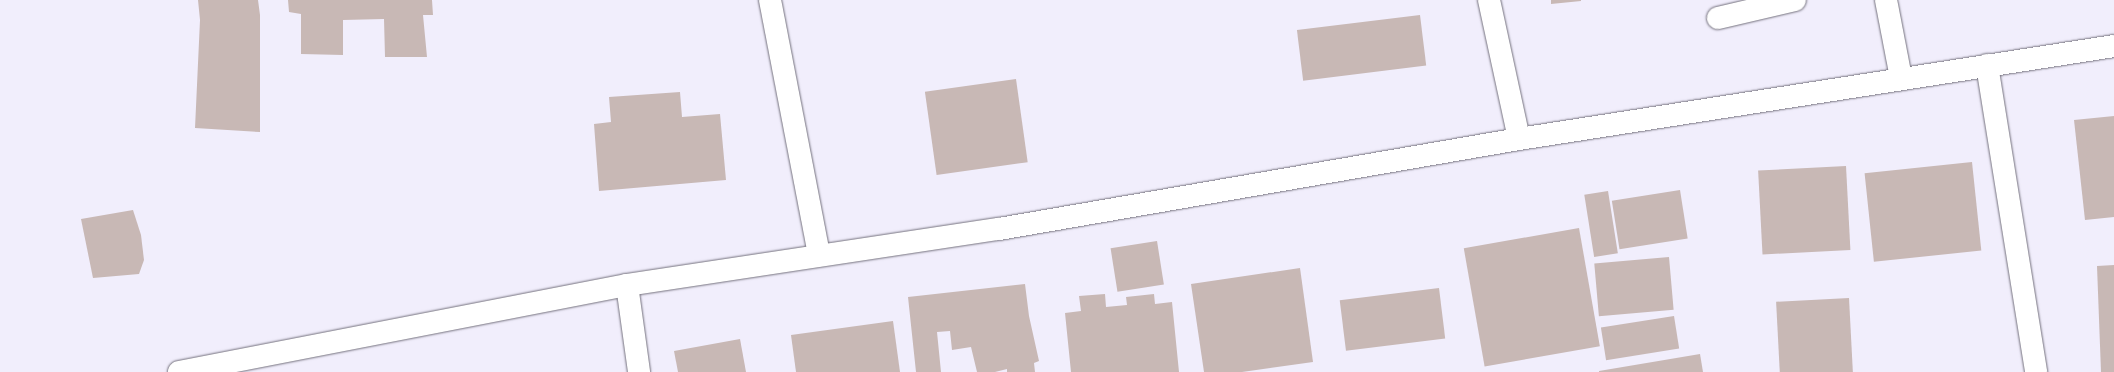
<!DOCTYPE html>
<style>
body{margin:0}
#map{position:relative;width:2114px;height:372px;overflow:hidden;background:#f1eefc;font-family:Quicksand,sans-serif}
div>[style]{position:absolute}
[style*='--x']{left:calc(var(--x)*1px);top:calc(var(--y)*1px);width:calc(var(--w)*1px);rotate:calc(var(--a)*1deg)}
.building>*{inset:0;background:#c8b8b5;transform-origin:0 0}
.roads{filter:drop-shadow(0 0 1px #74717d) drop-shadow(0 0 1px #74717d)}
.street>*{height:22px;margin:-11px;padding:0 11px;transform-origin:11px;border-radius:11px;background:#fff}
span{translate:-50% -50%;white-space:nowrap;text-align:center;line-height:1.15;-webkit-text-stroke:4px #fff;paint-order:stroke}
</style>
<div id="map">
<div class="building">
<div style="clip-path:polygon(198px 0,258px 0,260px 15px,260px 132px,195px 128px,200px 20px)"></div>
<div style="clip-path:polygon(288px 0,432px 0,433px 15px,423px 15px,427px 57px,385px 57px,384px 19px,343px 20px,343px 55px,301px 54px,301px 14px,289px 12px)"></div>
<div style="clip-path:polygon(1551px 0,1581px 0,1581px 1px,1551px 4px)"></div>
<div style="left:1420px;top:15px;width:51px;height:124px;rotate:83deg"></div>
<div style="left:1016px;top:79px;width:84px;height:92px;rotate:82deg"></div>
<div style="clip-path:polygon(680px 92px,682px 117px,720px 114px,726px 180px,599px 191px,594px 124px,611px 122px,609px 97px)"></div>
<div style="clip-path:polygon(2114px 116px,2114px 217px,2085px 220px,2074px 120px)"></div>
<div style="left:1972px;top:162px;width:89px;height:108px;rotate:84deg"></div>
<div style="left:1846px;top:166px;width:84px;height:88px;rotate:87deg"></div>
<div style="left:1680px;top:190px;width:49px;height:69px;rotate:81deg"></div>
<div style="left:1608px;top:191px;width:63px;height:24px;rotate:81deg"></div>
<div style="clip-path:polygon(133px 210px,141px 235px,144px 260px,139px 274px,93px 278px,81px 219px)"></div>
<div style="left:1579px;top:228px;width:120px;height:117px;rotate:80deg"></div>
<div style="left:1157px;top:241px;width:44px;height:47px;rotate:81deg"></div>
<div style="left:1669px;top:257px;width:53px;height:75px;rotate:85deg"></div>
<div style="clip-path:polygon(2114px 265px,2114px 372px,2101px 372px,2097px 266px)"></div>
<div style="clip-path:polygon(1300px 268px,1313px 362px,1242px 372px,1204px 372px,1191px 284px)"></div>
<div style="clip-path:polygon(1025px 284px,1029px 316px,1039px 361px,1034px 363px,1035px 372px,1007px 372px,1007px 369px,995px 372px,977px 372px,971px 347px,952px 350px,950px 331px,937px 332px,941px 372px,916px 372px,908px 297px)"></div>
<div style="left:1439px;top:288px;width:51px;height:100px;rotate:83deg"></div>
<div style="clip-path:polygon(1105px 294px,1106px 307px,1127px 305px,1126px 297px,1154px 294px,1155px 304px,1172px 302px,1179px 372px,1071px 372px,1065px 313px,1081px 311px,1079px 296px)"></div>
<div style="left:1849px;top:298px;width:74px;height:73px;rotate:87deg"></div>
<div style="left:1674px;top:316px;width:33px;height:74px;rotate:81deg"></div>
<div style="clip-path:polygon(893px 321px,900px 372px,796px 372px,791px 335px)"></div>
<div style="clip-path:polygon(740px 339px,746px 372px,678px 372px,674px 351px)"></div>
<div style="clip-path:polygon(1700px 354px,1703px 372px,1599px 372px,1599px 371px)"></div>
</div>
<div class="roads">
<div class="street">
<div style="--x:770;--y:0;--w:260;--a:79.1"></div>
<div style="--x:1489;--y:0;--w:142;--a:77.8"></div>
<div style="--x:1886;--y:0;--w:79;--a:79.1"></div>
<div style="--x:1718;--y:18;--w:79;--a:-13.2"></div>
<div style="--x:1987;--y:65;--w:311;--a:80.9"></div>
<div style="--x:627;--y:285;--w:88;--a:82.1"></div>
<div style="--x:179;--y:372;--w:456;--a:-11"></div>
<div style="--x:627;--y:285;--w:376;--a:-8.6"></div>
<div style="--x:999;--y:229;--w:528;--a:-9.82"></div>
<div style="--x:1519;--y:139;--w:602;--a:-8.88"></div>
</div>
</div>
</div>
